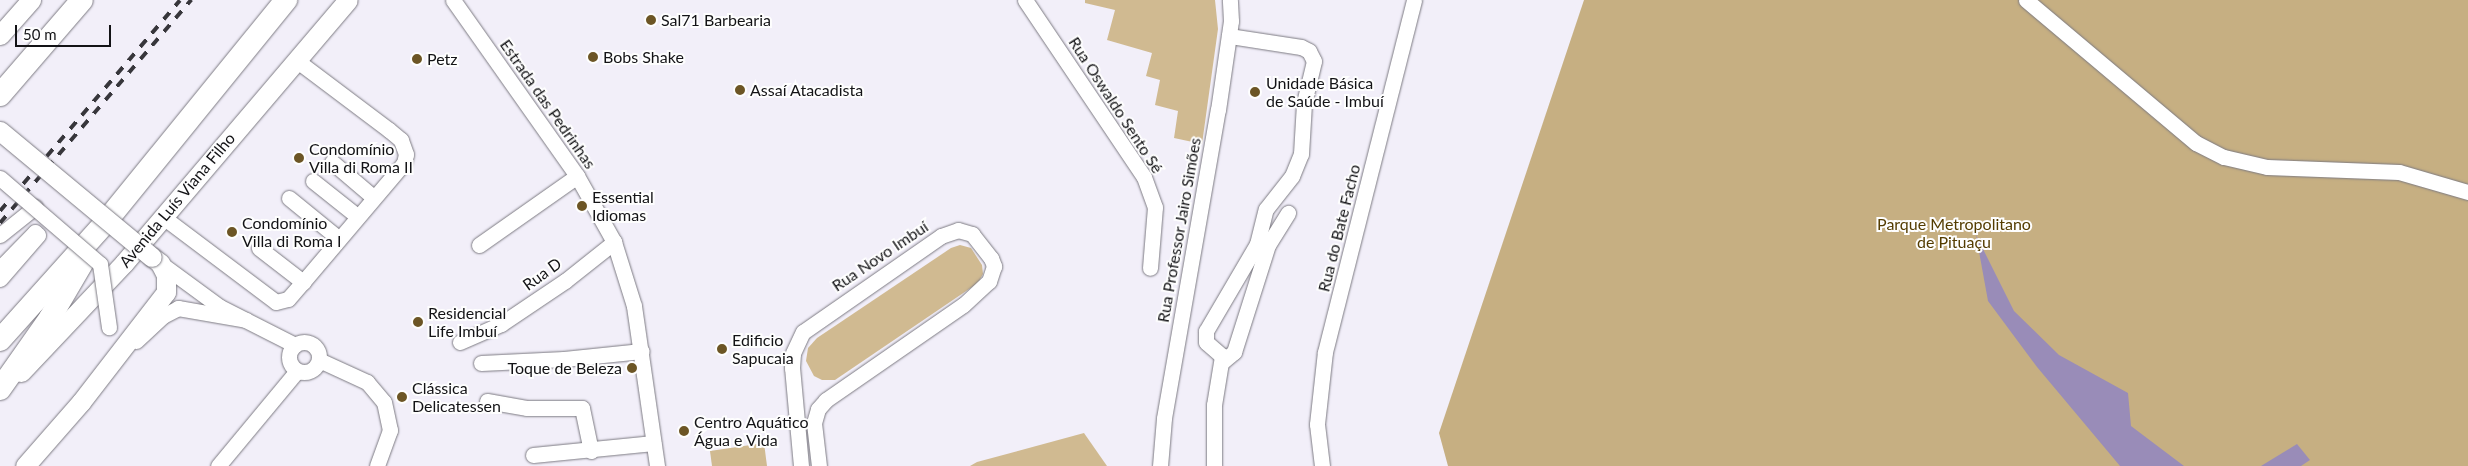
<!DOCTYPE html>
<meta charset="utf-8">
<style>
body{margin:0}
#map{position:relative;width:2468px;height:466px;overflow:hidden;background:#f2eff9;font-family:Lato,sans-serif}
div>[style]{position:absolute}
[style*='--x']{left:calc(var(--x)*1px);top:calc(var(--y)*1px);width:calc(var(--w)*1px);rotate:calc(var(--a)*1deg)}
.green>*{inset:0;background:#d0ba91}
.forest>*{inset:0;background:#c6af82}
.water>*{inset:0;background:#998cb8}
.roads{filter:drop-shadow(0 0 1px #7c7a82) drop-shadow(0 0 1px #7c7a82)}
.minor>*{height:15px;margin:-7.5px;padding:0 7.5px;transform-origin:7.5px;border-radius:7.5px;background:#fff}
.minor>.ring{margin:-7.5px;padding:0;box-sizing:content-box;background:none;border:15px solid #fff;border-radius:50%}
.major>*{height:19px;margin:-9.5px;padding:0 9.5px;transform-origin:9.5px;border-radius:9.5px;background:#fff}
.highway>*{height:22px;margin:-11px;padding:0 11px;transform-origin:11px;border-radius:11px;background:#fff}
.rail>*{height:4px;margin-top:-2px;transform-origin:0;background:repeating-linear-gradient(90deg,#37363b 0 9px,transparent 0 18px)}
.bridges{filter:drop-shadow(0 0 1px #7c7a82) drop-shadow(0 0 1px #7c7a82)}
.minor-bridge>*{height:15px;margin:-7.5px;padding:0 7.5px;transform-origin:7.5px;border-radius:7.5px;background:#fff}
.major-bridge>*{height:19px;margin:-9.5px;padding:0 9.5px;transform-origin:9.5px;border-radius:9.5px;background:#fff}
.dots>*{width:14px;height:14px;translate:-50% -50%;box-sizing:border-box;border:2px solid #fefefe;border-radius:50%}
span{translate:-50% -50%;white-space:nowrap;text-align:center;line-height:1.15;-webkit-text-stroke:4px #fefefe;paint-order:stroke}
.poi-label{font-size:16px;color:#131316}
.left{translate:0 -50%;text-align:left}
.right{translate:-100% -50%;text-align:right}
.street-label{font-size:16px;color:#131316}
.park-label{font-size:16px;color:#543c00}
.scale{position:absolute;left:15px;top:25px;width:96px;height:22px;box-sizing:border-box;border:2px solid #131316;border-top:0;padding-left:6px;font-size:15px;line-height:18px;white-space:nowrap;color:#131316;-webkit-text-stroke:4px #fefefe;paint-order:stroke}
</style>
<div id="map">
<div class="green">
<div style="clip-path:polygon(1085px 0,1215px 0,1218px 29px,1202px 144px,1174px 138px,1178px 111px,1155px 105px,1160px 80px,1146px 76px,1152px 53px,1107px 40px,1115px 10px,1085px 3px)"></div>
<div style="clip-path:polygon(960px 245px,971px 248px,982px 265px,983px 274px,978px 283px,835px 380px,822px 380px,814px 376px,806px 361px,808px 348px,817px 338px,951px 248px)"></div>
<div style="clip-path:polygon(1084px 433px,1107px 466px,970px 466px,977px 462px)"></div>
<div style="clip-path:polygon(764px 443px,767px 466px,712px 466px,710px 451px)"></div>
</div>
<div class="forest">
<div style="clip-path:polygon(1584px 0,2468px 0,2468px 466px,1448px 466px,1439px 433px)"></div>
</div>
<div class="water">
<div style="clip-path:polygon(1976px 235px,2014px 311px,2059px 355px,2128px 393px,2131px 426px,2184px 466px,2120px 466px,2037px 367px,1988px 301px)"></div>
<div style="clip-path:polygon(2297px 444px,2310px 460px,2301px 466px,2261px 466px)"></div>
</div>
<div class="roads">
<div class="minor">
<div style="--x:453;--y:0;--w:215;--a:54.8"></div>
<div style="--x:577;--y:176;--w:76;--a:60.7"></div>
<div style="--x:614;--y:242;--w:67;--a:72.6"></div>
<div style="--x:634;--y:306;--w:162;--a:81.8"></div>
<div style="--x:1025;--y:0;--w:213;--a:56.1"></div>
<div style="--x:1144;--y:177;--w:32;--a:70"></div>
<div style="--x:1155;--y:207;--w:61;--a:94.7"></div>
<div style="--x:2026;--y:0;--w:222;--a:40.1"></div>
<div style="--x:2196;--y:143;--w:31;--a:27"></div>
<div style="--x:2224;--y:157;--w:44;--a:13.1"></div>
<div style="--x:2267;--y:167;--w:132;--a:2.2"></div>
<div style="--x:2399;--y:172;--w:72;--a:16.2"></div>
<div style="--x:332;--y:162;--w:54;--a:40.5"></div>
<div style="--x:313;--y:181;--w:56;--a:38.5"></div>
<div style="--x:289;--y:198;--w:63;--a:39.2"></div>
<div style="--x:163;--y:217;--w:141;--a:37"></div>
<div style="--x:276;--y:302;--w:12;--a:-14"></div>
<div style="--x:288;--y:299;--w:23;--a:-49"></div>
<div style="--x:303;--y:282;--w:156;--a:-49.7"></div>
<div style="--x:404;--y:163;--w:9;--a:-77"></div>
<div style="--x:406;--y:154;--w:15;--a:-110"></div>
<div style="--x:401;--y:140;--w:16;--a:-140"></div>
<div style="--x:389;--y:130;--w:116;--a:-143"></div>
<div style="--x:0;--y:235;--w:45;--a:-38.7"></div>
<div style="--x:479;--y:245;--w:120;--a:-35.1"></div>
<div style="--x:259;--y:248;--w:56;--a:37.7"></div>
<div style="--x:160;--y:263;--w:74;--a:36.3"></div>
<div style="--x:220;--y:307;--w:84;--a:26.9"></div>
<div style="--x:0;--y:268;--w:50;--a:-45.8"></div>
<div style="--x:35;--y:232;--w:4;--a:45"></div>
<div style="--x:38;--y:235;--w:58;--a:130.8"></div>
<div style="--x:136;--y:341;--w:37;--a:-43"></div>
<div style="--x:163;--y:316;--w:17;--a:-28"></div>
<div style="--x:178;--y:308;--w:69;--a:10"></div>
<div style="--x:460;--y:342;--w:45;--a:-23.7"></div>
<div style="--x:501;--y:324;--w:77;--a:-33.9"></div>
<div style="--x:565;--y:281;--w:63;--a:-38.5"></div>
<div class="ring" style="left:289px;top:342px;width:15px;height:15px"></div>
<div style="--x:319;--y:360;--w:53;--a:24.6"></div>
<div style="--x:367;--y:382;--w:26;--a:50"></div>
<div style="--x:384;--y:402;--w:29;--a:78"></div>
<div style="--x:390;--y:430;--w:38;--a:110"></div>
<div style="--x:1222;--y:362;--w:16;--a:-40"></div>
<div style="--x:1234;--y:352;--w:112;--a:-72.4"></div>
<div style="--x:1268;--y:245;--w:38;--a:-58"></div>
<div style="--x:481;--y:363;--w:83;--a:-2.8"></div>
<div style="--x:564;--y:359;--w:78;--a:-5.9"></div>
<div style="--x:487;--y:401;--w:41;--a:9.9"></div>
<div style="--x:527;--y:408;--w:55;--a:0"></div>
<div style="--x:582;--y:408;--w:44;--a:78.2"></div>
<div style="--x:533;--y:455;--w:121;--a:-5.7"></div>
<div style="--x:218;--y:466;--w:124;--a:-50.3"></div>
<div style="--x:801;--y:466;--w:98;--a:-95.2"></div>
<div style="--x:792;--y:368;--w:15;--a:-86"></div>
<div style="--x:793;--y:353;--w:23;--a:-65"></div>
<div style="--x:803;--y:332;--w:168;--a:-34.8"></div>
<div style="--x:941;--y:236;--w:18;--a:-19"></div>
<div style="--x:958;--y:230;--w:15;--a:16"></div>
<div style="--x:972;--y:234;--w:31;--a:52"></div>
<div style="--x:991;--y:258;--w:9;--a:69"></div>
<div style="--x:994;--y:266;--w:16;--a:108"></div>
<div style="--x:989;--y:281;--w:35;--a:137"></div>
<div style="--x:963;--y:305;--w:167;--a:145.3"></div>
<div style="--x:826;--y:400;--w:12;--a:132"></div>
<div style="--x:818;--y:409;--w:15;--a:106"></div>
<div style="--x:814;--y:423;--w:43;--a:83.4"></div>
<div style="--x:1160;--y:466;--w:48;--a:-85.2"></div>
<div style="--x:1164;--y:418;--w:313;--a:-80.1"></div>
<div style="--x:1218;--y:110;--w:90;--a:-81.7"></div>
<div style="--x:1231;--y:21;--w:21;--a:-93"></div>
<div style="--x:1214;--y:466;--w:61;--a:-90"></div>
<div style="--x:1214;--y:405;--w:50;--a:-80.7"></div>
<div style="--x:1222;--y:356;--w:21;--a:-139"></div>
<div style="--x:1206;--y:342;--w:11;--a:-90"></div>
<div style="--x:1206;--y:331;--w:101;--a:-59.6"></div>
<div style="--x:1257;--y:244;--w:36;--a:-76"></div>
<div style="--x:1266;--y:209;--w:42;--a:-51.8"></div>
<div style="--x:1292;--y:176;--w:24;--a:-68"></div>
<div style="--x:1301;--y:154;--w:51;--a:-86.6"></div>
<div style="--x:1304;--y:103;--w:43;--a:-76.6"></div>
<div style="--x:1314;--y:61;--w:11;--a:-117"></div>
<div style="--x:1309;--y:51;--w:9;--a:-153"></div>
<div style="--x:1301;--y:47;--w:73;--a:-171.3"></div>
<div style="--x:1322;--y:466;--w:42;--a:-96.8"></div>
<div style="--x:1317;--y:424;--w:72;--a:-83.7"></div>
<div style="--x:1325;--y:352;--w:363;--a:-75.8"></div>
</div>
<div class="major">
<div style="--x:0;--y:35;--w:47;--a:-48.5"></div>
<div style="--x:21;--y:372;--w:150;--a:-46.6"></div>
<div style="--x:124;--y:263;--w:345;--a:-49.6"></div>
<div style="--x:25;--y:466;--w:85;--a:-48.8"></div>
<div style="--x:81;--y:402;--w:139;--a:-52.3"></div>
<div style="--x:166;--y:292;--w:17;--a:-90"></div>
<div style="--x:166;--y:275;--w:13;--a:-117"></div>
<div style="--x:160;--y:263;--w:10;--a:-143"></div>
</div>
<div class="highway">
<div style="--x:0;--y:95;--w:125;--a:-49.2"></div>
<div style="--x:0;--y:340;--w:156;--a:-48.1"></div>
<div style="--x:104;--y:224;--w:289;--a:-50.9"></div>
<div style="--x:0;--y:389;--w:87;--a:-54.8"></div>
<div style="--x:50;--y:318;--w:67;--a:-59.6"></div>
</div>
</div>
<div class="rail">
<div style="--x:0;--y:211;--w:277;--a:-49.5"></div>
<div style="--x:0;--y:223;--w:294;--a:-49.4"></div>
</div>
<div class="bridges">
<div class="minor-bridge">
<div style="--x:0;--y:178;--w:132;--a:40.7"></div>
<div style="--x:100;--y:264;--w:64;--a:81.9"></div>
</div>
<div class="major-bridge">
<div style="--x:0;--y:131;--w:197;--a:39.7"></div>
</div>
</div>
<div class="dots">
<div style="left:651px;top:20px;background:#6c5525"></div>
<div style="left:593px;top:57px;background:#6c5525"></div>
<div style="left:417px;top:59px;background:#6c5525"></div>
<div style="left:740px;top:90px;background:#6c5525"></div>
<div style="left:1255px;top:92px;background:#6c5525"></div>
<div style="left:299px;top:158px;background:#6c5525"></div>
<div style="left:582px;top:206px;background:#6c5525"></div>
<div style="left:232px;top:232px;background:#6c5525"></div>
<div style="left:418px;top:322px;background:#6c5525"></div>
<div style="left:722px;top:349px;background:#6c5525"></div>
<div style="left:632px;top:368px;background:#6c5525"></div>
<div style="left:402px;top:397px;background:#6c5525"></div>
<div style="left:684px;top:431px;background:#6c5525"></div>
</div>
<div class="poi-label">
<span class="left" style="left:661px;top:20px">Sal71 Barbearia</span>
<span class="left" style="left:603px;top:57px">Bobs Shake</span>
<span class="left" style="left:427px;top:59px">Petz</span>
<span class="left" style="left:1266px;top:92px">Unidade Básica<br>de Saúde - Imbuí</span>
<span class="left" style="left:750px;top:90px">Assaí Atacadista</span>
<span class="left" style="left:309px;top:158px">Condomínio<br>Villa di Roma II</span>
<span class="left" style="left:592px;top:206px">Essential<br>Idiomas</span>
<span class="left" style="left:242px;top:232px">Condomínio<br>Villa di Roma I</span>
<span class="left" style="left:428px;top:322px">Residencial<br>Life Imbuí</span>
<span class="left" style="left:732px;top:349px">Edificio<br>Sapucaia</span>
<span class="right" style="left:622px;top:368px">Toque de Beleza</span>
<span class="left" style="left:412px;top:397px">Clássica<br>Delicatessen</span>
<span class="left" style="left:694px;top:431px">Centro Aquático<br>Água e Vida</span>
</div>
<div class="street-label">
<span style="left:548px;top:104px;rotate:55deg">Estrada das Pedrinhas</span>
<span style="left:1116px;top:105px;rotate:57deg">Rua Oswaldo Sento Sé</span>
<span style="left:177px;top:200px;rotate:-50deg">Avenida Luís Viana Filho</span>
<span style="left:1339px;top:228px;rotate:-76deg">Rua do Bate Facho</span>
<span style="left:1179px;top:230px;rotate:-80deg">Rua Professor Jairo Simões</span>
<span style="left:880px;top:256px;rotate:-34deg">Rua Novo Imbuí</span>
<span style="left:542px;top:274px;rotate:-36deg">Rua D</span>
</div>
<div class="park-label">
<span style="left:1954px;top:233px">Parque Metropolitano<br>de Pituaçu</span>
</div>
<div class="scale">50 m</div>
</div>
